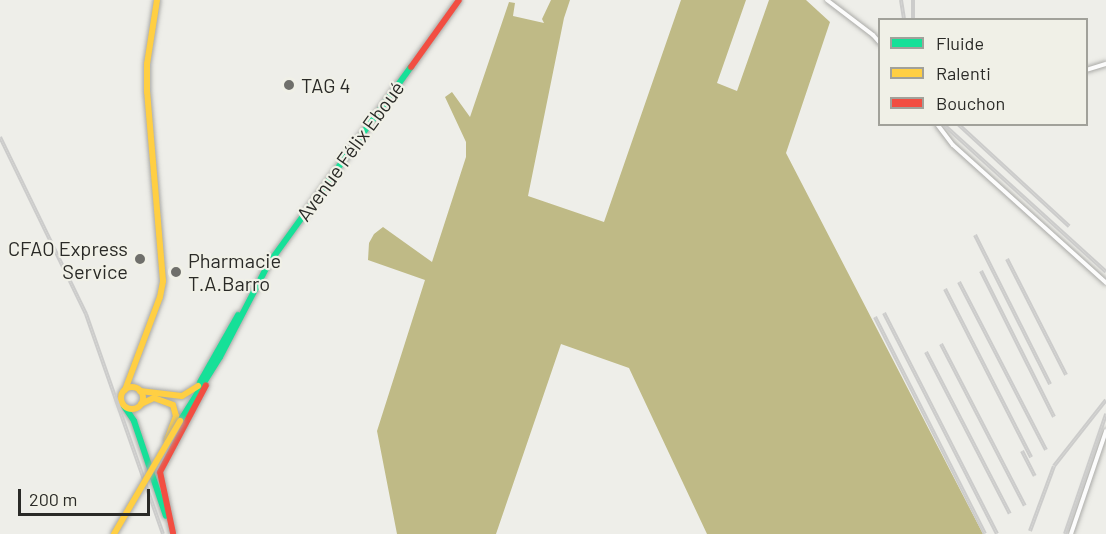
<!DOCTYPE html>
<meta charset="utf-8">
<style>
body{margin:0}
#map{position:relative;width:1106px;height:534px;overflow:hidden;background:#eeeee9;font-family:Barlow,sans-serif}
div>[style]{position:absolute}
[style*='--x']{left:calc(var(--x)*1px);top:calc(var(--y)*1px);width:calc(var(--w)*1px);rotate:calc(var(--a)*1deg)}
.water>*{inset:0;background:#bfba86}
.roads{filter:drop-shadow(0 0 2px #a9a9a6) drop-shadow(0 0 2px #a9a9a6)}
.street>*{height:4px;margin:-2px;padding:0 2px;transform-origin:2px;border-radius:2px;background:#fcfcfc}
.fast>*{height:6px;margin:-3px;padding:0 3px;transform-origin:3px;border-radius:3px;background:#16e098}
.slow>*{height:6px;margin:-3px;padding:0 3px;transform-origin:3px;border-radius:3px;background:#ffcf43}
.slow>.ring{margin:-3px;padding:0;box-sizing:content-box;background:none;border:6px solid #ffcf43;border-radius:50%}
.jam>*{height:6px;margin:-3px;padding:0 3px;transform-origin:3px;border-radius:3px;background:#f24e42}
.rail>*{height:4px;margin-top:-2px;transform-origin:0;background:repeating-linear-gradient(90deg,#f0f0e7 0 4.5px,#cccccb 0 9px);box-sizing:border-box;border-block:2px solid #cccccb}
.bridges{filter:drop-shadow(0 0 2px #a9a9a6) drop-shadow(0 0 2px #a9a9a6)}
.slow-bridge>*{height:6px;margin:-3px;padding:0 3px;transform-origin:3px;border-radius:3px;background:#ffcf43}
.dots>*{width:16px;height:16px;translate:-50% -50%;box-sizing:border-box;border:3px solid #f0f0e7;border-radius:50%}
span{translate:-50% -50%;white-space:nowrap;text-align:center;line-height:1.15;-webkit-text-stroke:4.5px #f0f0e7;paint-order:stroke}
.poi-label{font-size:20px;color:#2a2a27}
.left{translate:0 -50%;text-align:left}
.right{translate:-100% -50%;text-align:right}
.street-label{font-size:20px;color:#2a2a27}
.legend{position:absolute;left:878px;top:18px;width:210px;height:108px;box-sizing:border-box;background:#f0f0e7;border:2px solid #a1a19a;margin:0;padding:8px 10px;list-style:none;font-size:18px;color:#2a2a27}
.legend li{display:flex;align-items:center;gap:12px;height:30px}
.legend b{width:30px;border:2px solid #a1a19a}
.scale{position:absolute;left:18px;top:489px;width:132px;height:27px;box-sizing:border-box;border:3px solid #2a2a27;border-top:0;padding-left:8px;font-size:18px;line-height:21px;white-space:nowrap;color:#2a2a27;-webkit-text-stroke:4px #f0f0e7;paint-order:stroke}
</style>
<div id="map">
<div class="water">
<div style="clip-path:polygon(551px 0,570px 0,564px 18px,528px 196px,604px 222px,681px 0,746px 0,717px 83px,737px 91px,769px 0,806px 0,830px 22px,786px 153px,983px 534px,707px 534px,629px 368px,561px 344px,496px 534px,397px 534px,377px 431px,425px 280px,368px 260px,369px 243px,374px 234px,383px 227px,432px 262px,466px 157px,466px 142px,445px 97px,452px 92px,470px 117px,509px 2px,515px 3px,513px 16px,544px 23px,542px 19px)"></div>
</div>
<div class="roads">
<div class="street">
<div style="--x:827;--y:0;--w:58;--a:37.3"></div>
<div style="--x:873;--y:35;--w:11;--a:49"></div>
<div style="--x:1086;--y:70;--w:21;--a:-17"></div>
<div style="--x:937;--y:124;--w:26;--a:53"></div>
<div style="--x:953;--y:145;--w:206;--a:42"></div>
<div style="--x:1071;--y:534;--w:109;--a:-71.2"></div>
</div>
<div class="fast">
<div style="--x:200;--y:382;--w:77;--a:-60.4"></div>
<div style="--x:124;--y:406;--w:18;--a:56"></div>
<div style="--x:134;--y:421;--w:100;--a:71.4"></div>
<div style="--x:180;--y:421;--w:75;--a:-58"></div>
<div style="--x:220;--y:357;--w:106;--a:-62.5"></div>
<div style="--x:269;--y:263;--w:242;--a:-54.1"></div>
</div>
<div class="slow">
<div class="ring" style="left:121px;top:387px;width:16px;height:16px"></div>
<div style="--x:125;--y:390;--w:99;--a:-69.4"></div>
<div style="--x:160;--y:297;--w:16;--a:-79"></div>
<div style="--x:163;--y:281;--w:190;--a:-94.8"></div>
<div style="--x:147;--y:92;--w:28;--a:-90"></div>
<div style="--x:147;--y:64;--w:65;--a:-81.1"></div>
<div style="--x:140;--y:391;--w:42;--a:6.8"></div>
<div style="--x:182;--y:396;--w:19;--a:-32"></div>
<div style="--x:141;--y:404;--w:14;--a:-25"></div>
<div style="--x:154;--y:398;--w:20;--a:20"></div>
<div style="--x:173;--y:405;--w:11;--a:75"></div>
<div style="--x:176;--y:416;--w:26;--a:111"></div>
</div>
<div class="jam">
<div style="--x:411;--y:67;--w:82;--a:-54.4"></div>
<div style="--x:173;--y:533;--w:62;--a:-102"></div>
<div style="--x:160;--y:472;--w:98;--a:-62.1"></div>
</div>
</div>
<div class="rail">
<div style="--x:901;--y:0;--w:20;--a:81"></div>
<div style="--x:913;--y:20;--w:20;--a:-90"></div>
<div style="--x:943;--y:124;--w:220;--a:42.2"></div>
<div style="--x:958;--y:124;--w:151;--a:42.6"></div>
<div style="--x:0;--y:137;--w:197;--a:64.1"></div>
<div style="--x:86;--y:314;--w:233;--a:70.7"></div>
<div style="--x:975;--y:235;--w:167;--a:63.3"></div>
<div style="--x:1007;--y:259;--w:130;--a:63"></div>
<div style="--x:981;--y:271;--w:163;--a:63.4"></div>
<div style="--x:959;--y:282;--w:189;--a:62.6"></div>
<div style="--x:945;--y:289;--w:189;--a:62.9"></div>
<div style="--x:884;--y:313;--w:248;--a:62.9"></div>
<div style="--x:875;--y:317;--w:243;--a:63.1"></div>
<div style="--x:941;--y:344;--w:182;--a:62.6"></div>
<div style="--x:926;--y:352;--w:182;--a:62.6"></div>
<div style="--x:1022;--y:451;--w:28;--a:63"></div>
<div style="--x:1030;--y:531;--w:69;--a:-69.7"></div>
<div style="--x:1054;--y:466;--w:84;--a:-51.8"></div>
<div style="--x:1065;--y:534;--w:127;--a:-71.1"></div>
</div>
<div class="bridges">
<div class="slow-bridge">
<div style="--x:114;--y:534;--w:131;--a:-59.7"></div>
</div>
</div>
<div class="dots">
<div style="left:289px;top:85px;background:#6f6f6b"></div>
<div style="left:140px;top:259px;background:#6f6f6b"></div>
<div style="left:176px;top:272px;background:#6f6f6b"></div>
</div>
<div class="poi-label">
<span class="left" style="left:301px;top:85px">TAG 4</span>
<span class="right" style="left:128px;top:260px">CFAO Express<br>Service</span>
<span class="left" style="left:188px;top:272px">Pharmacie<br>T.A.Barro</span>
</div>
<div class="street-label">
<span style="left:350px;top:151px;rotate:-54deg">Avenue Félix Eboué</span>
</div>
<ul class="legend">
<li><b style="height:8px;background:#16e098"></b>Fluide</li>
<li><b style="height:8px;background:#ffcf43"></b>Ralenti</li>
<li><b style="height:8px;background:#f24e42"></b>Bouchon</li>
</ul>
<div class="scale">200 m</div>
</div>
